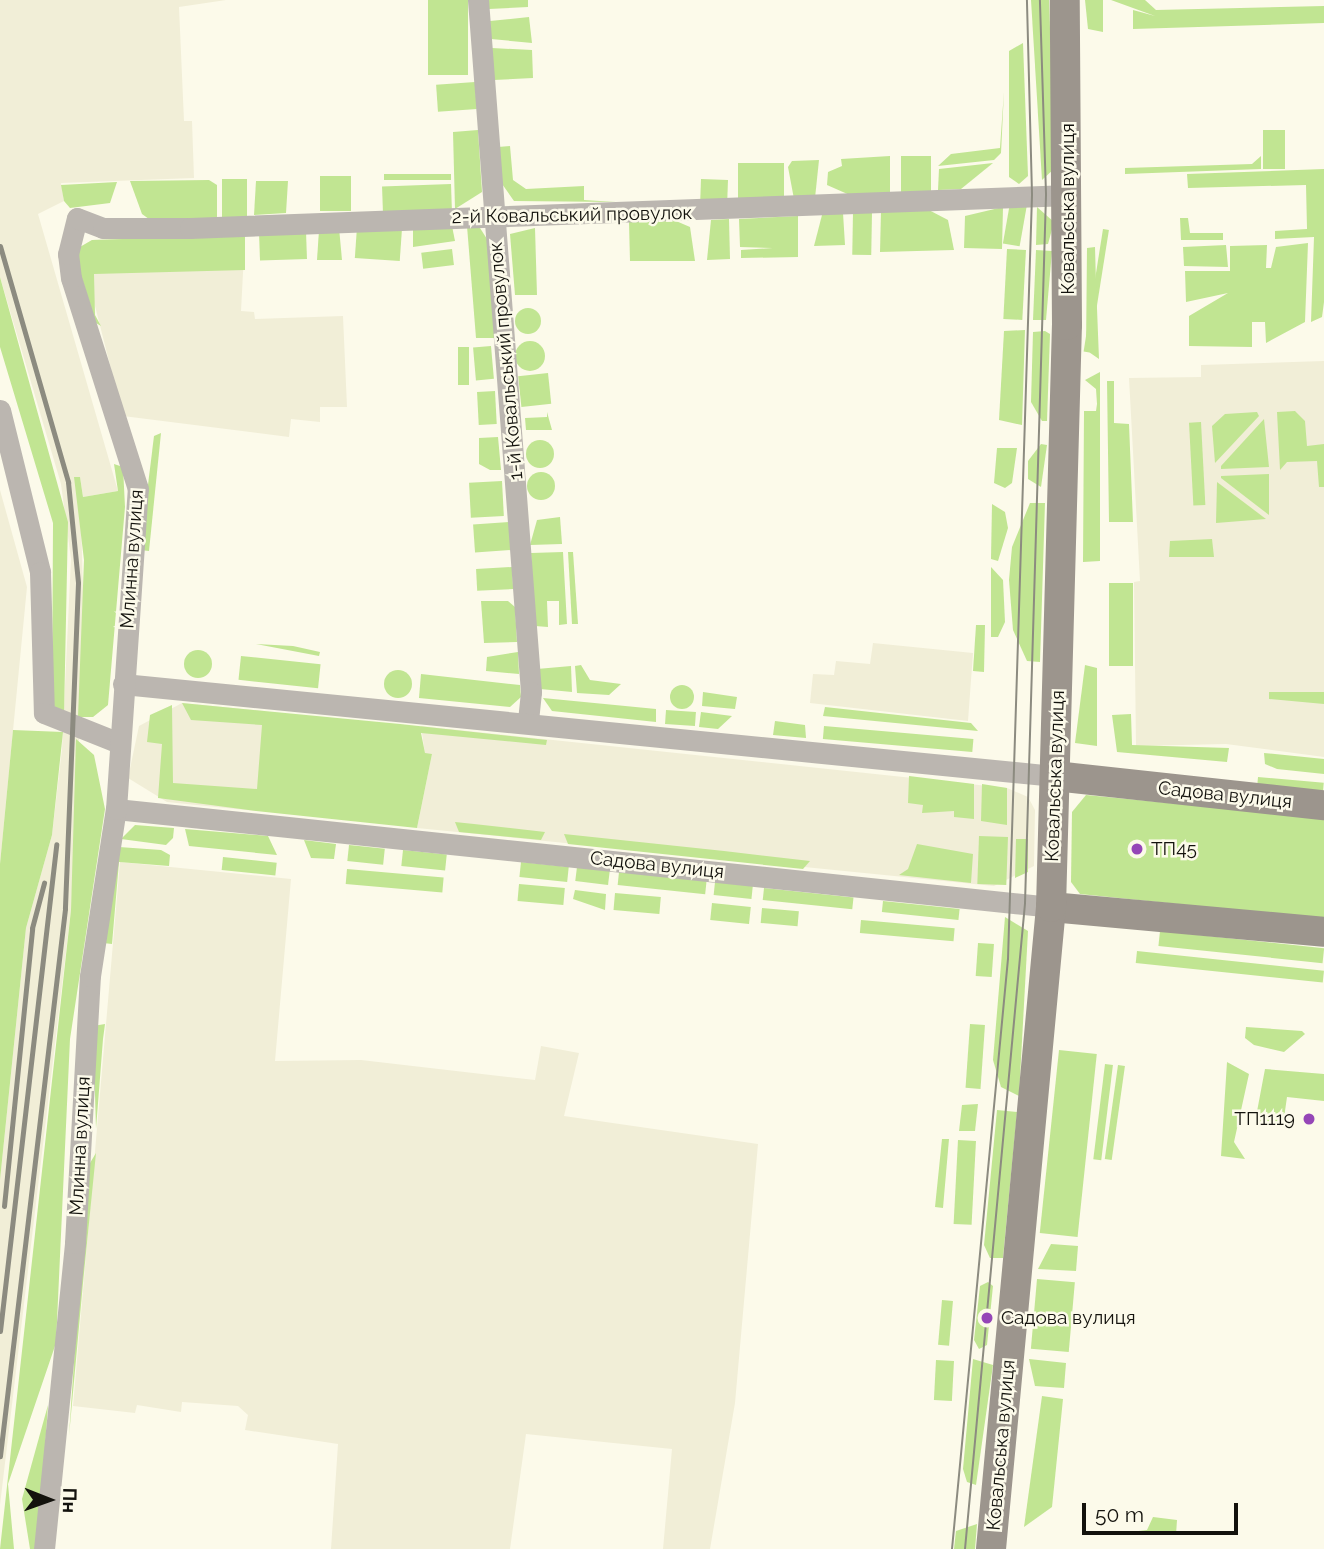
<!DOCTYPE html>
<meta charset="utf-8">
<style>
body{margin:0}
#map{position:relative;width:1324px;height:1549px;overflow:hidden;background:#fcfaea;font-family:Raleway,sans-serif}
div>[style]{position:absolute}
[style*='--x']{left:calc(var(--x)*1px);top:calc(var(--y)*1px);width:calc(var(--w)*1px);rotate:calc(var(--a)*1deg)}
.built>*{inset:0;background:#f1eed7}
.green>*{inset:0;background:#c1e592;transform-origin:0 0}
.round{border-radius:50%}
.street>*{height:21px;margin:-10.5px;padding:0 10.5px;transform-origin:10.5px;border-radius:10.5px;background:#bbb6b0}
.secondary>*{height:30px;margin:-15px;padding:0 15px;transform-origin:15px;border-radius:15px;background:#9c958d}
.tram>*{height:2px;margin:-1px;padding:0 1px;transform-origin:1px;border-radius:1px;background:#8c8b80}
.rail>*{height:5px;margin:-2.5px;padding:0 2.5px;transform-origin:2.5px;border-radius:2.5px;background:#8c8b80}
.dots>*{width:19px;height:19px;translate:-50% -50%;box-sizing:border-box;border:4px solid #fcfaea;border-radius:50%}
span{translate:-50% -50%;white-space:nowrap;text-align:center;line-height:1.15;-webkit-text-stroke:5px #fcfaea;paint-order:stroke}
.street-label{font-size:19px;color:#13120d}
.poi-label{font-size:19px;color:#13120d}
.left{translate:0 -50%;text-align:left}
.right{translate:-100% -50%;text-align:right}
.north{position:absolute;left:14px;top:1465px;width:70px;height:70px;-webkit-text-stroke:5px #fcfaea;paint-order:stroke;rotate:91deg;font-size:19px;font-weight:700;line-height:28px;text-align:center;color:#13120d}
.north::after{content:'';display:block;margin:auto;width:24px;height:32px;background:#13120d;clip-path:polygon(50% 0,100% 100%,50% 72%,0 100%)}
.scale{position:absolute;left:1082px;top:1503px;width:156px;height:32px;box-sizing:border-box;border:4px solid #13120d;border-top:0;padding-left:9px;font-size:21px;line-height:24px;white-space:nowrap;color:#13120d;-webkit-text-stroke:5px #fcfaea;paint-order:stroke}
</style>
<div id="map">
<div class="built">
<div style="clip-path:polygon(0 0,226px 0,179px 7px,184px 121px,192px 121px,194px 178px,61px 183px,64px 201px,38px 214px,118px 491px,83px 497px,80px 477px,84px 632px,71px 910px,0 1505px,0 1180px,26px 928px,52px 835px,62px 749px,71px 559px,61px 484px,0 277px)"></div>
<div style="clip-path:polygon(245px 235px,241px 311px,254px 312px,255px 319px,343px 316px,347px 407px,320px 407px,320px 422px,291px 419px,289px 437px,123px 416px,80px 247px,92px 240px)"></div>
<div style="clip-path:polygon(1324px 361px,1324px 757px,1226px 744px,1136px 746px,1134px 582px,1140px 581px,1129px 378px,1201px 377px,1201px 365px)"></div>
<div style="clip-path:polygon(0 490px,27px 587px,0 864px)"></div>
<div style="clip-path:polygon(873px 643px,973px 653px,968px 721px,810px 703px,813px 674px,834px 675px,836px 661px,870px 664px)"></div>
<div style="clip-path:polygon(182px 703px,264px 711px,256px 811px,167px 802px,128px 778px,139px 726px)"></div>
<div style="clip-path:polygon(421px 726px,1007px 788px,1028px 797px,1035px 810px,1034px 866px,994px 886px,417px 828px,432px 754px,425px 754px)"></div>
<div style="clip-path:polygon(120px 862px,291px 879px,275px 1061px,361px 1060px,535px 1080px,541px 1046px,579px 1053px,564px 1116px,758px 1144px,735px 1403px,710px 1549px,663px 1549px,672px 1449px,526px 1434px,510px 1549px,331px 1549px,338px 1444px,245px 1430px,248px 1415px,238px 1406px,182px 1402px,181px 1412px,137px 1405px,135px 1413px,73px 1406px)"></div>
</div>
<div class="green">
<div style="left:428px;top:0;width:40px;height:75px"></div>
<div style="clip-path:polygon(488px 0,528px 0,528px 7px,489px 9px)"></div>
<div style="clip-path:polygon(1031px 0,1049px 0,1055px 168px,1042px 180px)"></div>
<div style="clip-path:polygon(1085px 0,1103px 0,1103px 32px,1088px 29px)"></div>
<div style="clip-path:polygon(1111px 0,1145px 0,1156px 10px,1324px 6px,1324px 23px,1133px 29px,1133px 10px,1155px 16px)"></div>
<div style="clip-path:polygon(529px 17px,532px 43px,491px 39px,490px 21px)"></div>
<div style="clip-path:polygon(1023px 43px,1028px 176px,1019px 184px,1009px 177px,1009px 51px)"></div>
<div style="clip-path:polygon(492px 48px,532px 50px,533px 78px,494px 80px)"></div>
<div style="left:475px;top:82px;width:27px;height:39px;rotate:86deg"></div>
<div style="clip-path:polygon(1004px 91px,1001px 153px,994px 160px,938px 166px,951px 154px,1000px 148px)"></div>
<div style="clip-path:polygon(478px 130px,482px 192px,455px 209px,453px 132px)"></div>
<div style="left:1263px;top:130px;width:22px;height:39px"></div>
<div style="clip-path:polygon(510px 146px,513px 180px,526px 189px,584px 186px,584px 200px,616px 202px,514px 201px,500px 181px,498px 147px)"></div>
<div style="clip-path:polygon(890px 156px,890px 193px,852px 196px,827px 185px,828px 172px,842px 166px,841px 159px)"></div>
<div style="left:901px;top:156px;width:30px;height:36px"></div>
<div style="clip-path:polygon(1261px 156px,1261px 169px,1125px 174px,1125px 168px,1252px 164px)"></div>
<div style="clip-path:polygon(819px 160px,815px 198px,794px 199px,788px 167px,792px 161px)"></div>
<div style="left:738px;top:163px;width:46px;height:39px"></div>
<div style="clip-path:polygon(993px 163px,961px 189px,938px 190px,939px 169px)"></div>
<div style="clip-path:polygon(1324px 169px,1324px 302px,1322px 317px,1311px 322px,1314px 237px,1275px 239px,1275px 231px,1307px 229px,1306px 185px,1188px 188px,1187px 174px)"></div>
<div style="left:451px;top:174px;width:6px;height:67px;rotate:90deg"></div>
<div style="left:320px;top:176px;width:31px;height:35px"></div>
<div style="left:222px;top:179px;width:25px;height:38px"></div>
<div style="left:701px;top:179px;width:27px;height:24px;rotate:2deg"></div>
<div style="clip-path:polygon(209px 180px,217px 185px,217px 218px,153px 222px,142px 214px,130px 181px)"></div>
<div style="clip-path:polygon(256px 181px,288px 181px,286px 213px,254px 215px)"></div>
<div style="clip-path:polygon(117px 182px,110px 203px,70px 208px,64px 201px,61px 185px)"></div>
<div style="left:451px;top:184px;width:25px;height:69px;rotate:88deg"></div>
<div style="left:1010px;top:203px;width:17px;height:41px;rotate:10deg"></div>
<div style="clip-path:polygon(1003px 207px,1002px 249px,964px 248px,965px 216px)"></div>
<div style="clip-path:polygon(1037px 207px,1054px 222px,1048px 244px,1036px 245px)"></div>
<div style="clip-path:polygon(925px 208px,948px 220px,954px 250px,880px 252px,881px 211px)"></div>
<div style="left:872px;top:212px;width:43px;height:19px;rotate:91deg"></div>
<div style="clip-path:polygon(843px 213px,845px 245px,814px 246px,822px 215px)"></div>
<div style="clip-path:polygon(798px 216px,798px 257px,741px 258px,741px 250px,773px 248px,740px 247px,739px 219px)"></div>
<div style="clip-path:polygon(1180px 218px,1188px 218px,1190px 233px,1223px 233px,1223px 240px,1181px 240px)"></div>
<div style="clip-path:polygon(729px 219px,730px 259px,707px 260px,711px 220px)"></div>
<div style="clip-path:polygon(676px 221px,690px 227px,695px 261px,630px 261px,629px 222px)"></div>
<div style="clip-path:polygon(413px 226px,452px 226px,455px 241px,413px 247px)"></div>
<div style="clip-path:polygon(467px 226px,480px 228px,487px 239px,495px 338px,476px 338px)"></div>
<div style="left:357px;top:227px;width:45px;height:31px;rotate:4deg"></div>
<div style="clip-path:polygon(339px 228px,342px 260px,317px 260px,319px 230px)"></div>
<div style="clip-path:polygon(535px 228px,537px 295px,515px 295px,510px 234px)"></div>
<div style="left:1103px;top:229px;width:6px;height:124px;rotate:9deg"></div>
<div style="left:306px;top:231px;width:28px;height:47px;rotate:88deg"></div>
<div style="clip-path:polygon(245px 235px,245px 270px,94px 274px,95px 315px,101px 326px,96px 323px,77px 263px,80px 247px,92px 240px)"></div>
<div style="clip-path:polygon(1308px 243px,1305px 322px,1266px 343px,1265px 322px,1252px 322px,1252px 347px,1189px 346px,1189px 316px,1228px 293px,1186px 302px,1185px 271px,1230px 271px,1230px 246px,1267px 245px,1266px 268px,1271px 268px,1276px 247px)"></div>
<div style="clip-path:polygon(1226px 245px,1228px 267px,1184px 266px,1183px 247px)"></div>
<div style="clip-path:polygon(1095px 247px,1096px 283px,1099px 359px,1086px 350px,1087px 248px)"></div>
<div style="left:452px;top:249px;width:16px;height:31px;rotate:83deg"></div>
<div style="left:1007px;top:249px;width:19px;height:70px;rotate:3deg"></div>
<div style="clip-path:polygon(1036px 250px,1052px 251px,1046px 320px,1033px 320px)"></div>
<div style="clip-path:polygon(0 277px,68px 522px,64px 715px,52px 704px,53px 523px,0 347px)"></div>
<div class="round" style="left:515px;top:308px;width:26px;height:26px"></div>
<div style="clip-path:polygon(1025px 330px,1022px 425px,999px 420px,1004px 331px)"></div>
<div style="clip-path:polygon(1045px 331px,1050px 334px,1047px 421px,1042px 421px,1031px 402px,1033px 332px)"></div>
<div class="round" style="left:515px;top:341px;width:30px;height:30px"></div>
<div style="left:491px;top:346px;width:33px;height:18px;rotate:85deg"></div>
<div style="left:458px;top:347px;width:11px;height:38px"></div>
<div style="clip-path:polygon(1100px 372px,1100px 561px,1083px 562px,1084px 411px,1096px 411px,1097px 404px,1096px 389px,1085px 380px)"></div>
<div style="left:548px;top:373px;width:31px;height:30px;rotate:84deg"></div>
<div style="clip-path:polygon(1107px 381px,1114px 381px,1114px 423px,1129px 424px,1133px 522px,1109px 522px)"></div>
<div style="left:495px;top:391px;width:33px;height:18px;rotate:87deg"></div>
<div style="clip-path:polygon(1295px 411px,1305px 421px,1307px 446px,1324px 444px,1324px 487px,1319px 487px,1317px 461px,1287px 462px,1280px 470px,1277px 412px)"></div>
<div style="clip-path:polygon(547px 412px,552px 430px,526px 430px,525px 418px,547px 417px)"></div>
<div style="clip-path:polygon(1257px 412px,1259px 416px,1215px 463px,1212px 426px,1225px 414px)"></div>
<div style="clip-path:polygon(1264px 419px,1269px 467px,1221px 469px,1221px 466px)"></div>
<div style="left:1201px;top:422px;width:83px;height:12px;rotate:87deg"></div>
<div style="clip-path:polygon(161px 433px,149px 551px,140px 550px,154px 436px)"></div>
<div style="clip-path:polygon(498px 437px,501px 470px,490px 470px,479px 464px,479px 438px)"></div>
<div class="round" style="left:526px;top:440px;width:28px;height:28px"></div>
<div style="clip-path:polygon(1041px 444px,1047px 445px,1041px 487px,1028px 479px,1028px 461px)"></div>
<div style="clip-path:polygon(997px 448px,1017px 448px,1012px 483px,1005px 488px,994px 483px)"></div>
<div style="clip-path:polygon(114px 464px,123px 467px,125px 507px,108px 705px,93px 717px,78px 717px,84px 560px,74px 477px,80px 477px,83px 497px,118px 491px)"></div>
<div class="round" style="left:527px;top:472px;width:28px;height:28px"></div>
<div style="clip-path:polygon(1269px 474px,1269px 515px,1221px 478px,1221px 476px)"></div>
<div style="left:502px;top:481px;width:35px;height:33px;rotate:87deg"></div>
<div style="clip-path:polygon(1217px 482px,1266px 519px,1216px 523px)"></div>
<div style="clip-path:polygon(1030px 503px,1045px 503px,1040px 662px,1027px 661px,1013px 630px,1009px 580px,1012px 547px)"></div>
<div style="clip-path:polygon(992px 504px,1005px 512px,1008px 528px,998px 561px,991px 559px)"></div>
<div style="clip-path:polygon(560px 517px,562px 544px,530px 545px,537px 520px)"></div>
<div style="left:509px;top:522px;width:28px;height:36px;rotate:86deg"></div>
<div style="clip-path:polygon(1212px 539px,1214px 557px,1169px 557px,1170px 541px)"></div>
<div style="clip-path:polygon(563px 552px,567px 624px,559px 625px,559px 601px,547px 601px,548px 627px,535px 626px,531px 553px)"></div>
<div style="clip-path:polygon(568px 552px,573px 552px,578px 624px,572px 624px)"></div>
<div style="left:512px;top:567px;width:22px;height:36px;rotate:87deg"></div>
<div style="clip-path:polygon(991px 567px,1003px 580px,1005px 622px,998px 637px,991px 637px)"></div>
<div style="left:1109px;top:583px;width:24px;height:83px"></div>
<div style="clip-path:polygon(481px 601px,508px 601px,515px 607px,517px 642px,484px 643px)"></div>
<div style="clip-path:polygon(976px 625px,985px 625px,984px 672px,973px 671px)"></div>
<div style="clip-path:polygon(256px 644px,293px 646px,320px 652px,319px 656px)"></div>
<div class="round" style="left:184px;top:650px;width:28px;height:28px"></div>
<div style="clip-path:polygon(518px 652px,519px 674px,486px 671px,487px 657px)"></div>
<div style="left:241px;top:656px;width:80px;height:24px;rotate:6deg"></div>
<div style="clip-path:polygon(581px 665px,590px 680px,621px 684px,609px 695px,577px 693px,575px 666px)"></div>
<div style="clip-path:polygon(1085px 665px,1097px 668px,1097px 746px,1075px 743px)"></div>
<div style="clip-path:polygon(571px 666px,572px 692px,540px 689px,537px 669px)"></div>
<div class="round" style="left:384px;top:670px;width:28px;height:28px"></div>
<div style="clip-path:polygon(421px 674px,520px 685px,521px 697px,510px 707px,419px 698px)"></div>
<div class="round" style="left:670px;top:685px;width:24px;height:24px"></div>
<div style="clip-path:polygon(703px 692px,737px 697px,735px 709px,702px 706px)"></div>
<div style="clip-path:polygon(1269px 692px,1324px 692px,1324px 704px,1269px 699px)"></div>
<div style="clip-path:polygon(543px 698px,656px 709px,656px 722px,552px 711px)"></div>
<div style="clip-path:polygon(182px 703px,400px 724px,547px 740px,546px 745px,421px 733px,425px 753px,432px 754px,417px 828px,256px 811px,158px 798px,162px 744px,147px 742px,150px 715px,172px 705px,173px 783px,257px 789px,262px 725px,191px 720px)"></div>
<div style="clip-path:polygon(825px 707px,971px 723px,978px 731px,823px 716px)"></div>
<div style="left:666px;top:710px;width:30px;height:14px;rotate:4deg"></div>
<div style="clip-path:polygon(701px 712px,732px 716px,718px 729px,699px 727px)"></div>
<div style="clip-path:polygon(1131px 714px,1132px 745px,1229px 748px,1227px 762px,1117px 752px,1112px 715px)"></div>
<div style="clip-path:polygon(775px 721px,805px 725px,806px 738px,773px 735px)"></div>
<div style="left:824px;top:726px;width:150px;height:13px;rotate:5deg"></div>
<div style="clip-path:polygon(13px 730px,63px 732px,52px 835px,26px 928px,0 1180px,0 864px)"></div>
<div style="clip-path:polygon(76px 739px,94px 755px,105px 809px,70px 1039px,56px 1343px,8px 1484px,14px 1549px,0 1549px,71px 910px)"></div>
<div style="clip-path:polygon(1264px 753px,1324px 759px,1324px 774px,1277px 769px,1265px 764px)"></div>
<div style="clip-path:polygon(909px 776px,974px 784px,974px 819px,954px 817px,954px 811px,922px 813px,923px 805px,908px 803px)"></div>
<div style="left:1258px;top:777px;width:66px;height:8px;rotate:5deg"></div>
<div style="clip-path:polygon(982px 784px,1007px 788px,1007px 825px,981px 821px)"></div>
<div style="clip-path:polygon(1086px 795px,1324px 818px,1324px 919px,1080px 894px,1071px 882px,1072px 812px)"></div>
<div style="clip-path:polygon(455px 822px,474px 824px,545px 832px,541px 840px,459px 832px)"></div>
<div style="clip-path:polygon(135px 825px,174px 828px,173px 838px,166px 845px,121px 839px)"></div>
<div style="clip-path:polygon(185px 829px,268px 836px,277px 855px,189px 846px)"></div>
<div style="clip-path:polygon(564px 834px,724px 851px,810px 861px,803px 869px,568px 844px)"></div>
<div style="left:979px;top:836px;width:29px;height:48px;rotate:2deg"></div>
<div style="clip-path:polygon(1016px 839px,1028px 839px,1028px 872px,1015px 878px)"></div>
<div style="clip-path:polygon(304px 840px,336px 844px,334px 859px,311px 858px)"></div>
<div style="clip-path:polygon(917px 844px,973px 854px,971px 883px,899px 875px,908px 869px)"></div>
<div style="left:349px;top:845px;width:36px;height:16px;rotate:6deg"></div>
<div style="clip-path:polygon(119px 847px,161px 850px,170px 855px,169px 866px,119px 862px,112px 944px,103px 943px)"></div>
<div style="left:403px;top:850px;width:44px;height:16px;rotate:6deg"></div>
<div style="left:223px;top:857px;width:54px;height:13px;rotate:6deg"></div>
<div style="left:521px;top:862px;width:48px;height:15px;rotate:6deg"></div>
<div style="left:577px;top:867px;width:33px;height:14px;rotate:7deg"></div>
<div style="left:347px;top:869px;width:97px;height:15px;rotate:5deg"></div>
<div style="left:619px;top:872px;width:88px;height:13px;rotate:6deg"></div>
<div style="left:715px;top:882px;width:38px;height:13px;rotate:6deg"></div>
<div style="left:519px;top:884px;width:46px;height:17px;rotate:5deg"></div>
<div style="left:764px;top:888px;width:90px;height:12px;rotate:6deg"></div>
<div style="clip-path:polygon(575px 890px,606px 894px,605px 910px,573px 899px)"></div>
<div style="left:615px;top:893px;width:46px;height:17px;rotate:5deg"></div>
<div style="left:883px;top:901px;width:77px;height:11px;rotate:6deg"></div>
<div style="left:712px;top:903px;width:39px;height:17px;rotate:6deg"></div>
<div style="left:762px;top:908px;width:37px;height:15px;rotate:5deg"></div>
<div style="clip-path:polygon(1005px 917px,1028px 931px,1019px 1096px,1001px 1087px,993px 1060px)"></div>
<div style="left:861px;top:920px;width:94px;height:13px;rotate:5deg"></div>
<div style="left:1160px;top:931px;width:165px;height:15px;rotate:6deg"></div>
<div style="left:978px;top:943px;width:16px;height:33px;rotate:4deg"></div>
<div style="left:1137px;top:951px;width:188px;height:12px;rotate:6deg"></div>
<div style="clip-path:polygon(105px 1024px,103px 1039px,96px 1129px,93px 1026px)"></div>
<div style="left:970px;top:1024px;width:15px;height:64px;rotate:4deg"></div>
<div style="clip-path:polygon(1246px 1027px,1302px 1031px,1305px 1034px,1284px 1052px,1254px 1045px,1245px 1038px)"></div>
<div style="left:1059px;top:1050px;width:38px;height:184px;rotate:6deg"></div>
<div style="clip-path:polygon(1227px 1062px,1249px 1074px,1234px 1142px,1245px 1159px,1221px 1156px)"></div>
<div style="left:1105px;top:1064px;width:8px;height:96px;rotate:7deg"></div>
<div style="left:1118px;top:1065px;width:7px;height:95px;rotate:8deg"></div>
<div style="clip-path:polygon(1265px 1069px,1324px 1074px,1324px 1101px,1287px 1097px,1283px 1125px,1255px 1122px)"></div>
<div style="clip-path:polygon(978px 1104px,975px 1131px,959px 1131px,962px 1105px)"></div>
<div style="clip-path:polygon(997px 1110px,1017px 1112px,1003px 1258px,990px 1258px,984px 1245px)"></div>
<div style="clip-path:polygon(942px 1139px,949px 1139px,943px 1208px,935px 1207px)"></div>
<div style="left:958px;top:1140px;width:18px;height:84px;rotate:3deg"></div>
<div style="clip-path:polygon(96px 1153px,83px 1283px,69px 1436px,87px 1168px)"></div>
<div style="clip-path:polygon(1051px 1244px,1078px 1246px,1076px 1271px,1038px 1269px)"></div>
<div style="left:1037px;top:1279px;width:38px;height:70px;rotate:5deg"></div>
<div style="clip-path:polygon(988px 1282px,993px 1286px,987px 1345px,979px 1349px,974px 1340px,980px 1286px)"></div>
<div style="left:942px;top:1300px;width:11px;height:45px;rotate:5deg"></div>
<div style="clip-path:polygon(973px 1359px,993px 1365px,976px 1485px,967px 1482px,963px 1469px)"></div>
<div style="clip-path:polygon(1029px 1359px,1066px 1363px,1064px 1388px,1035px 1386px)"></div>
<div style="left:936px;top:1360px;width:18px;height:40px;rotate:3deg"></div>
<div style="clip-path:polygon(1042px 1396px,1063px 1399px,1052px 1507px,1024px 1527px)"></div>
<div style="clip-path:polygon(48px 1405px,38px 1549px,30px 1549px,22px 1499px)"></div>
<div style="clip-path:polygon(1153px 1517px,1177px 1520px,1176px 1535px,1121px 1533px,1147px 1530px)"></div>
<div style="clip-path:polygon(977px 1524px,975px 1549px,954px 1549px,956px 1531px)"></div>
</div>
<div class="street">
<div style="--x:478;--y:0;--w:694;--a:85.62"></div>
<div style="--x:531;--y:692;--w:30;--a:96"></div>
<div style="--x:0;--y:410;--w:167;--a:76.1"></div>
<div style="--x:40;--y:572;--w:141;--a:88.4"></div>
<div style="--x:44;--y:713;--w:81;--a:21.8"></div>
<div style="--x:123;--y:684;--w:937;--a:5.64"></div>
<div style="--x:116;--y:809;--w:940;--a:5.98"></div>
<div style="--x:44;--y:1549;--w:308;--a:-84.2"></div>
<div style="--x:75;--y:1243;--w:267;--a:-86.8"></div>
<div style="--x:90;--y:976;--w:169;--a:-81.2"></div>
<div style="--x:116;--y:809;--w:321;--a:-86.1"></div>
<div style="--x:138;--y:489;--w:221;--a:-107.6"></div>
<div style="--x:71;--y:278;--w:24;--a:-97"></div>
<div style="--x:68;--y:254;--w:37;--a:-76"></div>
<div style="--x:77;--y:218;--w:28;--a:21"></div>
<div style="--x:103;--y:228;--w:87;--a:0"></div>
<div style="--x:190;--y:228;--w:880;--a:-2.15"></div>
</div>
<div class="secondary">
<div style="--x:1055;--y:776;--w:271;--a:6.2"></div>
<div style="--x:1051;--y:907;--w:274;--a:5.2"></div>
<div style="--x:991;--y:1549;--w:645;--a:-84.66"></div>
<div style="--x:1051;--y:907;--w:582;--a:-88.43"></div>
<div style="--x:1067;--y:325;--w:325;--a:-90.4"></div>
</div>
<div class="tram">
<div style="--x:952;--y:1549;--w:593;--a:-84.58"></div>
<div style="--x:1008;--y:959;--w:765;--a:-88.2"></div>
<div style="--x:1032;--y:194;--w:194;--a:-91.5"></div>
<div style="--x:965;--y:1549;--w:649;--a:-84.69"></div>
<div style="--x:1025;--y:903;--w:709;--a:-88.3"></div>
<div style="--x:1046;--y:194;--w:194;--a:-91.8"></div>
</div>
<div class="rail">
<div style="--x:0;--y:246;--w:246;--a:73.9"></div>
<div style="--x:68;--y:482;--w:101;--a:84.3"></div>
<div style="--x:78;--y:583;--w:326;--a:92.3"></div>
<div style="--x:65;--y:909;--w:551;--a:96.78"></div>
<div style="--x:4;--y:1206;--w:279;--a:-84.2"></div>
<div style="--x:32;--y:928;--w:47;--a:-75.1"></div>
<div style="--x:0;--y:1331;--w:490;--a:-83.4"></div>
</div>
<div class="dots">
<div style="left:1137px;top:849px;background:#9546b7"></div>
<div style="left:1309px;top:1119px;background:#9546b7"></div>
<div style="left:987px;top:1318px;background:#9546b7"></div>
</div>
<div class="street-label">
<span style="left:1068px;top:209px;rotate:-90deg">Ковальська вулиця</span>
<span style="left:572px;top:215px;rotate:-1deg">2-й Ковальський провулок</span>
<span style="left:506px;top:361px;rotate:-95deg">1-й Ковальський провулок</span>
<span style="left:132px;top:559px;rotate:-86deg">Млинна вулиця</span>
<span style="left:1055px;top:776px;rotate:-88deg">Ковальська вулиця</span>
<span style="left:1225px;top:795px;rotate:6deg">Садова вулиця</span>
<span style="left:657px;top:865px;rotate:6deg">Садова вулиця</span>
<span style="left:80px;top:1146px;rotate:-87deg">Млинна вулиця</span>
<span style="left:1001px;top:1445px;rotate:-85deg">Ковальська вулиця</span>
</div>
<div class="poi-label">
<span class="left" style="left:1151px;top:849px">ТП45</span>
<span class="right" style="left:1295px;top:1119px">ТП1119</span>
<span class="left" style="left:1001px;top:1318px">Садова вулиця</span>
</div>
<div class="north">Пн</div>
<div class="scale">50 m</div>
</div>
